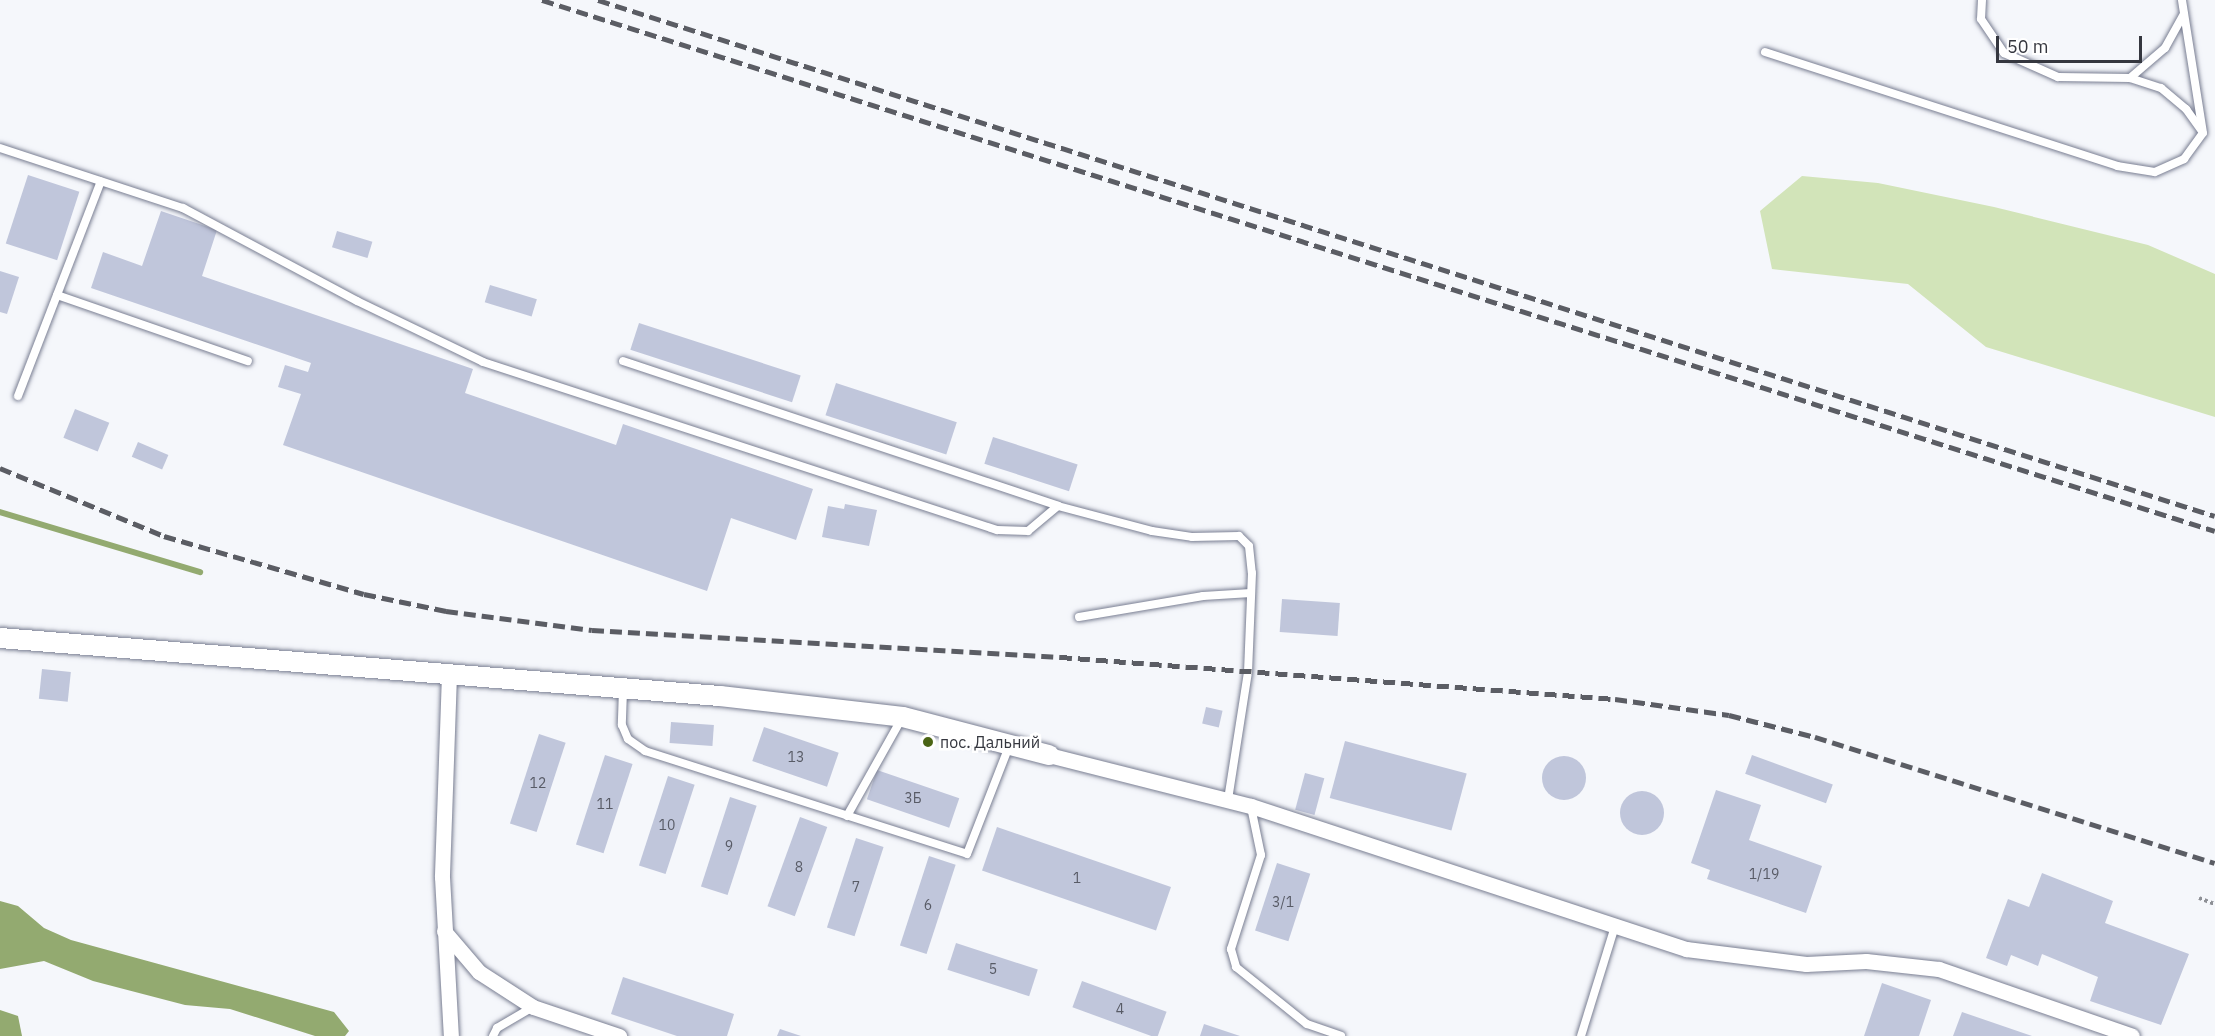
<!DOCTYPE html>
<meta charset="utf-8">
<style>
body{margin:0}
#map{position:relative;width:2215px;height:1036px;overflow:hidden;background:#f5f7fb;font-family:"IBM Plex Sans",sans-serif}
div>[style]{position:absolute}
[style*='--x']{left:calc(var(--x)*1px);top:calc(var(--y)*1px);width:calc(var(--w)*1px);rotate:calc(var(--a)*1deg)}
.green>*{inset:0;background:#d2e4b9}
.water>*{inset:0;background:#93aa70}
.stream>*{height:6px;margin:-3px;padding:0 3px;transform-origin:3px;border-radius:3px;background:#93aa70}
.building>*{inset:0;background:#c0c6db;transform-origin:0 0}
.round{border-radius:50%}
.path>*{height:4px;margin-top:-2px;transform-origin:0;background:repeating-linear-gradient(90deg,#8e9096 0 3px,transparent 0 6px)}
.roads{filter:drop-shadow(0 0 2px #797e92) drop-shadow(0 0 2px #797e92)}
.service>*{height:8px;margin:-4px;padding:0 4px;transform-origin:4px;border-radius:4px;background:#fff}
.minor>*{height:15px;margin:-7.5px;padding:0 7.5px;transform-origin:7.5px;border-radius:7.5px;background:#fff}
.tertiary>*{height:20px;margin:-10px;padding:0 10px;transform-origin:10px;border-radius:10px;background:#fff}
.rail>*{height:4.5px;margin-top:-2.25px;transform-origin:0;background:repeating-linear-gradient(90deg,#5b5d64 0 12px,transparent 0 18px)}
.dots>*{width:16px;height:16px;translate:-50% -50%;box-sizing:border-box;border:3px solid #fff;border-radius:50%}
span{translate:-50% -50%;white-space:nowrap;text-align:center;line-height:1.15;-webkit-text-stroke:5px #fff;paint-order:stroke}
.number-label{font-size:14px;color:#585b66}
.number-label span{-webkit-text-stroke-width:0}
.poi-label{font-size:16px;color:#35373f}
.left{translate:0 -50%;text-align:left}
.scale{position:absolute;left:1996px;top:36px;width:146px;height:27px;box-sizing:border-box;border:3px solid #35373f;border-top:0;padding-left:8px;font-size:18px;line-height:21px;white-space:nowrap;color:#35373f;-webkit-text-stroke:4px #fff;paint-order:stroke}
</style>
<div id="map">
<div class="green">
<div style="clip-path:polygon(1802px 176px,1878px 183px,1994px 207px,2148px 245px,2215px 274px,2215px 417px,1986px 347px,1908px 284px,1772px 269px,1760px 211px)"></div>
</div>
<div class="water">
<div style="clip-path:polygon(0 901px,18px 906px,44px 928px,71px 940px,334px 1012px,349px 1031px,345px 1036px,315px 1036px,230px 1009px,185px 1005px,93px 981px,44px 961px,0 969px)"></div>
<div style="clip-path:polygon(0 1010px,18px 1016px,22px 1036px,0 1036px)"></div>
</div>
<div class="stream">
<div style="--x:0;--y:512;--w:209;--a:16.7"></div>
</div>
<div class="building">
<div style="left:28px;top:175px;width:54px;height:72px;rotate:18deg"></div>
<div style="clip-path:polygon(161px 211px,217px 230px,202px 276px,473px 369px,465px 393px,616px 445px,623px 424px,813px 489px,796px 540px,731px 518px,707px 591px,283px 445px,301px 394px,278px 387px,285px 365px,308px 372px,311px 363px,91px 288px,103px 252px,142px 266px)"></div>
<div style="left:337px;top:231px;width:37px;height:17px;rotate:17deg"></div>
<div style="clip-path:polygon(0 271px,19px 277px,7px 314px,0 312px)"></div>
<div style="left:490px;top:285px;width:49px;height:18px;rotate:17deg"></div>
<div style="left:639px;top:323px;width:170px;height:28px;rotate:18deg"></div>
<div style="left:836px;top:383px;width:127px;height:34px;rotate:18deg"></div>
<div style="left:75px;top:409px;width:37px;height:31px;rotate:22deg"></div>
<div style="left:993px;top:437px;width:89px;height:28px;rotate:18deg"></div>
<div style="left:138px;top:442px;width:33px;height:16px;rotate:23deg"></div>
<div style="clip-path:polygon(845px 504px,877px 510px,869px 546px,822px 537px,828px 506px,844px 509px)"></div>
<div style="left:1282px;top:599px;width:58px;height:33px;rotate:4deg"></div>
<div style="left:42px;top:669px;width:29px;height:30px;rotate:6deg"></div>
<div style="left:1206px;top:707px;width:17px;height:17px;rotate:13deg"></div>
<div style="left:671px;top:722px;width:43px;height:21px;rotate:4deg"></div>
<div style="left:764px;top:727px;width:79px;height:36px;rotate:19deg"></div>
<div style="left:539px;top:734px;width:28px;height:94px;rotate:18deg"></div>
<div style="left:1345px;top:741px;width:126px;height:59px;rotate:15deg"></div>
<div style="left:605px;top:755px;width:29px;height:94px;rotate:18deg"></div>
<div style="left:1752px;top:755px;width:86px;height:20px;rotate:20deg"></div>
<div class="round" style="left:1542px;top:756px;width:44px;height:44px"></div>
<div style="left:877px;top:770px;width:87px;height:31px;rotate:19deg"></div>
<div style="left:1305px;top:773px;width:20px;height:38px;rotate:15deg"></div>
<div style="left:668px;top:776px;width:28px;height:94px;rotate:18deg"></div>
<div style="clip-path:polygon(1716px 790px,1761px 805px,1749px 840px,1822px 866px,1806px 913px,1707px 879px,1710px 870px,1691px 863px)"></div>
<div class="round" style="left:1620px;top:791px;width:44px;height:44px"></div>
<div style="left:730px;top:797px;width:28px;height:94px;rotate:18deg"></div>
<div style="left:800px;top:817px;width:29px;height:95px;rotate:20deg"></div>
<div style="left:997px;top:827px;width:184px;height:46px;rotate:19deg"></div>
<div style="left:856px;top:838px;width:29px;height:94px;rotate:18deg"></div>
<div style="left:929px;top:856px;width:28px;height:94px;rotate:18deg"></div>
<div style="left:1277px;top:863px;width:35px;height:71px;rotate:18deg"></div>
<div style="clip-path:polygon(2042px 873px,2113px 901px,2105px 923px,2189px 954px,2161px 1025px,2090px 1001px,2098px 977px,2042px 954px,2038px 966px,2011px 955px,2007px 966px,1986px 958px,2008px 899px,2029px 907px)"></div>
<div style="left:956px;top:943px;width:86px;height:28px;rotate:18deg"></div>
<div style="clip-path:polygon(623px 977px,734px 1014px,727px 1036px,677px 1036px,611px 1014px)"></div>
<div style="left:1082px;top:981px;width:90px;height:28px;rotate:20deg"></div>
<div style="clip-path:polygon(1882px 983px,1931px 1000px,1919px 1036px,1864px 1036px)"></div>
<div style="clip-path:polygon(1962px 1012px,2032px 1036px,1953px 1036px)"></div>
<div style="clip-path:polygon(1204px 1024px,1240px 1036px,1200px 1036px)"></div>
<div style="clip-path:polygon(780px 1029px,801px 1036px,777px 1036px)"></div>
</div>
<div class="path">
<div style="--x:2199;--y:898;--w:17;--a:21"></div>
</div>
<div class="roads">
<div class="service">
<div style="--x:1982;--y:0;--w:19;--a:93"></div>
<div style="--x:1981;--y:19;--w:41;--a:55.9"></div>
<div style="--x:2004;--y:53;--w:59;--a:24"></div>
<div style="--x:2058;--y:77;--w:72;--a:0.8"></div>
<div style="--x:2130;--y:78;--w:46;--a:-40.6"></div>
<div style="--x:2165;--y:48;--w:39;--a:-61"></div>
<div style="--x:1765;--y:52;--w:370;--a:17.9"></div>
<div style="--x:2117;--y:166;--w:38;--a:9"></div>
<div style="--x:2155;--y:172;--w:32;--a:-24"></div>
<div style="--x:2184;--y:159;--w:32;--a:-54"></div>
<div style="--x:2203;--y:133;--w:135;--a:-99"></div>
<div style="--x:2130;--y:78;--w:33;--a:18"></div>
<div style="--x:2161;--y:88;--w:33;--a:40"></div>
<div style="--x:2186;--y:109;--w:26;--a:54"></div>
<div style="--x:0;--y:148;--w:193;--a:18.2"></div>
<div style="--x:183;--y:208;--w:197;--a:28.1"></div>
<div style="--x:357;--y:301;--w:140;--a:25.8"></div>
<div style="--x:483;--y:362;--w:541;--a:18.1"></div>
<div style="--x:997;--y:530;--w:31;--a:2"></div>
<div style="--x:1028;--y:531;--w:39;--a:-40"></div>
<div style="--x:57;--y:295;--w:202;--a:19.1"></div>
<div style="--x:623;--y:361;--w:459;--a:18.4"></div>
<div style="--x:1058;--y:506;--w:97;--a:14.9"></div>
<div style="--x:1152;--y:531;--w:40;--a:8.5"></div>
<div style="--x:1192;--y:537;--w:47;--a:-1.2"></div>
<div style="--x:1239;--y:536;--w:14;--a:45"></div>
<div style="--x:1249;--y:546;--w:27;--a:84"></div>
<div style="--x:1252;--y:573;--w:99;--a:92.3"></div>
<div style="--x:1248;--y:672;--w:129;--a:98.9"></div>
<div style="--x:18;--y:396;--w:230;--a:-68.9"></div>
<div style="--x:1079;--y:617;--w:126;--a:-9.6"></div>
<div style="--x:1203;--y:596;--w:48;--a:-3.6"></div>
<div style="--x:623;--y:690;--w:35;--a:92"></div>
<div style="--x:622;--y:725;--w:15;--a:67"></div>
<div style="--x:628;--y:739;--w:21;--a:35"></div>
<div style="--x:645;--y:751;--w:338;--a:17.7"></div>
<div style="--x:967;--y:854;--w:116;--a:-68.7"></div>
<div style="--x:1251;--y:807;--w:49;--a:78.2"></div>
<div style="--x:1261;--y:855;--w:99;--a:107.7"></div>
<div style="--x:1231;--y:949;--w:19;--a:74"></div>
<div style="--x:1236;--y:967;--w:91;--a:38.8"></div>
<div style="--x:1307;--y:1024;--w:36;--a:19"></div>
<div style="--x:847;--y:816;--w:112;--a:-60.7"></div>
<div style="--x:493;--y:1036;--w:9;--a:-63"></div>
<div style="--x:497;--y:1028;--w:42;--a:-30.3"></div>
<div style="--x:1581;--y:1036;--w:115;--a:-72.8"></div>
</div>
<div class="minor">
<div style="--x:449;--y:674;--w:203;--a:92"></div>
<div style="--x:442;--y:877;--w:159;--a:86.8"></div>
<div style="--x:1049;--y:755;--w:208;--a:14.2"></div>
<div style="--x:1251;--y:806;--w:458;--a:18.2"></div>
<div style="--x:1686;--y:949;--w:121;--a:7.1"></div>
<div style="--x:1806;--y:964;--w:60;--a:-2.9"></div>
<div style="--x:1866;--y:961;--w:73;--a:6.3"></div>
<div style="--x:1939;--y:969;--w:204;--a:19.1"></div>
<div style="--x:444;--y:931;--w:54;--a:49.5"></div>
<div style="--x:479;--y:972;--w:64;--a:32.9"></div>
<div style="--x:533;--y:1007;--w:91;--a:18.6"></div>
</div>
<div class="tertiary">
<div style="--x:0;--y:638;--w:722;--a:4.61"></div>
<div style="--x:720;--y:696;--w:184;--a:6.5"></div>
<div style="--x:903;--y:717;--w:151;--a:14.6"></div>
</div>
</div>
<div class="rail">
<div style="--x:542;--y:0;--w:1755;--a:17.61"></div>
<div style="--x:598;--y:0;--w:1697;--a:17.7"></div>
<div style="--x:0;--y:468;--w:178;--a:22.5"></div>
<div style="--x:164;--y:536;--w:208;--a:16.2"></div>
<div style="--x:364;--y:594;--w:84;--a:11.7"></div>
<div style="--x:446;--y:611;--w:147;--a:7.4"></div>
<div style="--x:592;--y:630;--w:469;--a:3.3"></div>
<div style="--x:1060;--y:657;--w:557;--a:4.33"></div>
<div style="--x:1615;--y:699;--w:115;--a:8"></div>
<div style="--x:1729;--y:715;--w:89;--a:14.3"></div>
<div style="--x:1815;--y:737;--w:419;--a:17.5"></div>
</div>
<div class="dots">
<div style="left:928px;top:742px;background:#4b6515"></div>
</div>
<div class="number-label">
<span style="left:796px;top:757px">13</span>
<span style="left:538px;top:783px">12</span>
<span style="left:913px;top:798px">3Б</span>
<span style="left:605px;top:804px">11</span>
<span style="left:667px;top:825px">10</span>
<span style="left:729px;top:846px">9</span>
<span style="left:799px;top:867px">8</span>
<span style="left:1764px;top:874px">1/19</span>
<span style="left:1077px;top:878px">1</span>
<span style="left:856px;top:887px">7</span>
<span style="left:1283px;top:902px">3/1</span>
<span style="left:928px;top:905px">6</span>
<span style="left:993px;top:969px">5</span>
<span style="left:1120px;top:1009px">4</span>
</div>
<div class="poi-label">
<span class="left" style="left:940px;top:742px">пос. Дальний</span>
</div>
<div class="scale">50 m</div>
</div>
